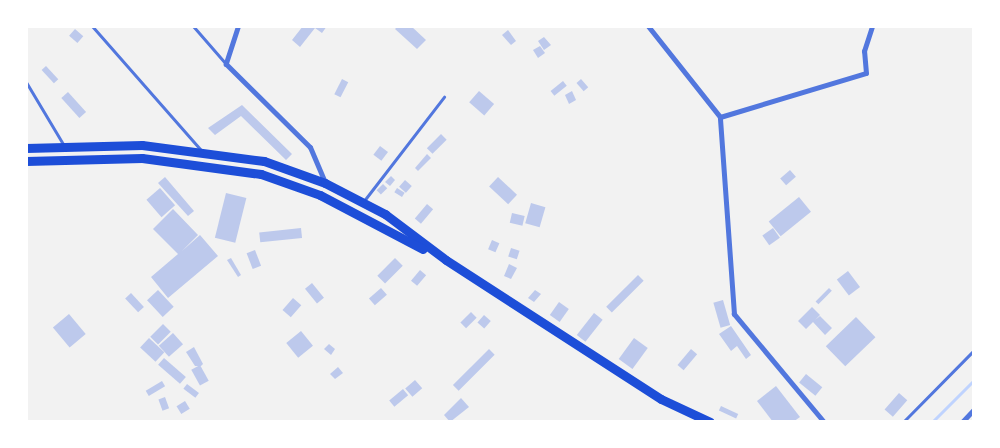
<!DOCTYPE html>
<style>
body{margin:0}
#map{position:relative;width:1000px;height:448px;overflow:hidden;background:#f2f2f2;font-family:"Noto Sans",sans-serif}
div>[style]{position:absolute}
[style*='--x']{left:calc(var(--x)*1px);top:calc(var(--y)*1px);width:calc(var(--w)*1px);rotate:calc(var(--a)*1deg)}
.stream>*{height:3px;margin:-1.5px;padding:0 1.5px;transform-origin:1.5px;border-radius:1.5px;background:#bfd3fe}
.building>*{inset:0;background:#bdc9ec;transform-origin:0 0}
.service>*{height:3px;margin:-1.5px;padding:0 1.5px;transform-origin:1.5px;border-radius:1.5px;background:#5277de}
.minor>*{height:5px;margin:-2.5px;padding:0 2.5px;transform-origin:2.5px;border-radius:2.5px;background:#5277de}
.secondary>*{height:9px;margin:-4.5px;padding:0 4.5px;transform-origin:4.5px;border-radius:4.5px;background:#1d4ed8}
span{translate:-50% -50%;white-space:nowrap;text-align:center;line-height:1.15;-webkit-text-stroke:4px #fff;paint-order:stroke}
.frame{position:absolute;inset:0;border:28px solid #fff;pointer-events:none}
</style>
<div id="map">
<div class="stream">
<div style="--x:932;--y:422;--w:59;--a:-45"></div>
</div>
<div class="building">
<div style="clip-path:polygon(303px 26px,327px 26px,322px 33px,315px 28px,300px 47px,292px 40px)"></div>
<div style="clip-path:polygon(398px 26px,411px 26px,426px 40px,417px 49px,395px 29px)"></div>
<div style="left:75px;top:29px;width:11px;height:9px;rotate:41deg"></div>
<div style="clip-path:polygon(508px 30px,516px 41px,511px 45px,502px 35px)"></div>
<div style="clip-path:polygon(544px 37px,551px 45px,544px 50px,538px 41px)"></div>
<div style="clip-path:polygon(540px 46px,545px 53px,538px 58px,533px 50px)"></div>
<div style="left:46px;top:66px;width:18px;height:6px;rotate:47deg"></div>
<div style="left:342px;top:79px;width:7px;height:17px;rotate:27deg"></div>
<div style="left:581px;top:79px;width:11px;height:6px;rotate:49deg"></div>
<div style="left:563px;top:81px;width:6px;height:16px;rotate:51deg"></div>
<div style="left:479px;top:91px;width:20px;height:15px;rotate:41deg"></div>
<div style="clip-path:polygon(572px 91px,576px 100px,569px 104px,565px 95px)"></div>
<div style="left:68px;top:92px;width:27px;height:9px;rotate:48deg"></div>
<div style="clip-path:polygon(242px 105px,292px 154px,286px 160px,241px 116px,215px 135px,208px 128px)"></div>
<div style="left:441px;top:134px;width:8px;height:20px;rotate:45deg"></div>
<div style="left:380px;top:146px;width:10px;height:11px;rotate:37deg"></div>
<div style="clip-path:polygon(427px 154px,431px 158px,418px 171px,415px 168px)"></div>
<div style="left:790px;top:170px;width:9px;height:13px;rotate:49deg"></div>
<div style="clip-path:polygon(391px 176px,395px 180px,390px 186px,385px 182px)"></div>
<div style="clip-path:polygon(165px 177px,194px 211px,188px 216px,158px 183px)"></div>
<div style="left:498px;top:177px;width:26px;height:13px;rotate:43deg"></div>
<div style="left:405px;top:180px;width:9px;height:9px;rotate:41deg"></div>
<div style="left:383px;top:184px;width:6px;height:9px;rotate:45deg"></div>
<div style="left:160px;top:188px;width:23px;height:18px;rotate:49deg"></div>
<div style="left:397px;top:188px;width:9px;height:5px;rotate:32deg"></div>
<div style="left:226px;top:193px;width:21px;height:46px;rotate:14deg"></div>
<div style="left:799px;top:197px;width:19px;height:39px;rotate:51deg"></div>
<div style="left:531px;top:203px;width:15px;height:21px;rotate:16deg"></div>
<div style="left:427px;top:204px;width:8px;height:19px;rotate:40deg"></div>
<div style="clip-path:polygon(173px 209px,198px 235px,182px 251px,200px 235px,218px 256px,168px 298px,151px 277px,178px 254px,153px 229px)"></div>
<div style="left:512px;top:213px;width:13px;height:10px;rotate:13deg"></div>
<div style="left:301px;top:228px;width:10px;height:42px;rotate:84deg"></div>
<div style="left:773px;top:228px;width:12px;height:13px;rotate:55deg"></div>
<div style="left:492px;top:240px;width:8px;height:10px;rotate:23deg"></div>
<div style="left:511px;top:248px;width:9px;height:9px;rotate:18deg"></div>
<div style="left:255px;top:250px;width:17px;height:9px;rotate:69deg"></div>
<div style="clip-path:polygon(231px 258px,241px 275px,238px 277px,227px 260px)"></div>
<div style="left:395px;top:258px;width:11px;height:25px;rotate:45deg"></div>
<div style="clip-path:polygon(509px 264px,517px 268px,511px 279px,504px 276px)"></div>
<div style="left:420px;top:270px;width:8px;height:14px;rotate:40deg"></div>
<div style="left:848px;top:271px;width:20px;height:14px;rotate:53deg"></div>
<div style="left:638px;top:275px;width:8px;height:45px;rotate:45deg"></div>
<div style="left:312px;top:283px;width:19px;height:9px;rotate:51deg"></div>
<div style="left:381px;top:288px;width:9px;height:16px;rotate:49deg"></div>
<div style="left:829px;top:288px;width:4px;height:19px;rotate:45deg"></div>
<div style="left:158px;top:290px;width:23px;height:15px;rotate:47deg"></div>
<div style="clip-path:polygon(535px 290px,541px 294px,534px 302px,528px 298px)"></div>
<div style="left:131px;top:293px;width:19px;height:8px;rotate:47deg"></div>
<div style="left:293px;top:298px;width:11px;height:16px;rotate:41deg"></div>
<div style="left:723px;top:300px;width:26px;height:10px;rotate:74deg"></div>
<div style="left:559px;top:302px;width:12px;height:16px;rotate:35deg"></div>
<div style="clip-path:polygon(812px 307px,820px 315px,815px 320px,820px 316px,832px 328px,825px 335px,813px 322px,806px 329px,798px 321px)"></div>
<div style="left:471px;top:312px;width:8px;height:15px;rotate:45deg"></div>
<div style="left:594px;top:313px;width:11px;height:28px;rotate:38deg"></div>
<div style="left:69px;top:314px;width:26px;height:21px;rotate:50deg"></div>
<div style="left:484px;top:315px;width:9px;height:10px;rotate:41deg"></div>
<div style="left:856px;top:317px;width:28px;height:42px;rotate:46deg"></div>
<div style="left:163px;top:324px;width:11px;height:18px;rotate:45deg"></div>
<div style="clip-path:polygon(731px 326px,751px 355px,746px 359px,737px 346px,731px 351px,719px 334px)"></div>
<div style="left:301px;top:331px;width:19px;height:19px;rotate:51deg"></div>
<div style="left:173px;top:333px;width:15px;height:19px;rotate:48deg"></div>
<div style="left:149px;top:338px;width:21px;height:13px;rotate:43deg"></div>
<div style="left:634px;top:338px;width:17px;height:26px;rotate:36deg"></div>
<div style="clip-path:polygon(329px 344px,335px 349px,331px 355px,324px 349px)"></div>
<div style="clip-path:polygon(194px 347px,203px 364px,201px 366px,195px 366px,186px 352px)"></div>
<div style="left:489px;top:349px;width:8px;height:51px;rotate:45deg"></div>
<div style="left:691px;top:349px;width:8px;height:21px;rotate:40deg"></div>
<div style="left:164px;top:358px;width:29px;height:9px;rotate:41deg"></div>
<div style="left:200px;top:365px;width:18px;height:10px;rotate:61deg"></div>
<div style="clip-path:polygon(338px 367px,343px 373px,335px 379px,330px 374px)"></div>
<div style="left:806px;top:374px;width:21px;height:11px;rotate:39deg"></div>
<div style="left:415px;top:380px;width:11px;height:13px;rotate:49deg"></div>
<div style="left:162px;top:381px;width:6px;height:19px;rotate:59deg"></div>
<div style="left:187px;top:384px;width:15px;height:6px;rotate:37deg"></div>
<div style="clip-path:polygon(776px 386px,800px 417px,793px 422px,773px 422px,757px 401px)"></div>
<div style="left:403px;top:389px;width:8px;height:18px;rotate:50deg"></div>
<div style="left:899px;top:393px;width:11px;height:22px;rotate:41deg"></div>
<div style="left:165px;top:397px;width:12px;height:7px;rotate:70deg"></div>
<div style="clip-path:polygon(461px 398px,469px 407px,450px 422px,444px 415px)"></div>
<div style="left:185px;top:401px;width:9px;height:10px;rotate:58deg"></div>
<div style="left:721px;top:406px;width:19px;height:5px;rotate:25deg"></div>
</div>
<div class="service">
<div style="--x:92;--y:26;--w:165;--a:48.7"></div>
<div style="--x:193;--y:26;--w:50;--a:49"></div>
<div style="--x:26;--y:82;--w:72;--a:59.2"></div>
<div style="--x:363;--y:202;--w:133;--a:-52.4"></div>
<div style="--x:903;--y:422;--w:101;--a:-45.4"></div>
</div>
<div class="minor">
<div style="--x:238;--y:26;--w:40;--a:108"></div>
<div style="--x:226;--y:64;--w:118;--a:44.7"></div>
<div style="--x:310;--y:147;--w:38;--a:67"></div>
<div style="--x:648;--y:26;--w:116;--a:51.6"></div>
<div style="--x:824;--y:422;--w:141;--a:-129.8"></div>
<div style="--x:734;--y:314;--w:197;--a:-94.1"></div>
<div style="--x:720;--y:117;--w:152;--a:-16.8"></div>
<div style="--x:866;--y:73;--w:22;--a:-95"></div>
<div style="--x:864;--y:51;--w:26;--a:-72"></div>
<div style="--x:962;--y:422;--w:18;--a:-47"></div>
</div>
<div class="secondary">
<div style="--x:26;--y:148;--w:116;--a:-1.5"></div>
<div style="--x:142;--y:145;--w:123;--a:7.5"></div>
<div style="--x:264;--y:161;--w:65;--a:19.8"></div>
<div style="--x:325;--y:183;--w:68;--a:27.3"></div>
<div style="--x:385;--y:214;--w:76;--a:37"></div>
<div style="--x:446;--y:260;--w:256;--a:32.9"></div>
<div style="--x:661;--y:399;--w:54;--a:25.1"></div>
<div style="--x:26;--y:161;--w:116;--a:-1.5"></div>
<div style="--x:142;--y:158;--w:120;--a:7.7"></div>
<div style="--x:261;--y:174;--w:63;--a:19.6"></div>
<div style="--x:320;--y:195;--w:116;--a:27.7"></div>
</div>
<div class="frame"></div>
</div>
